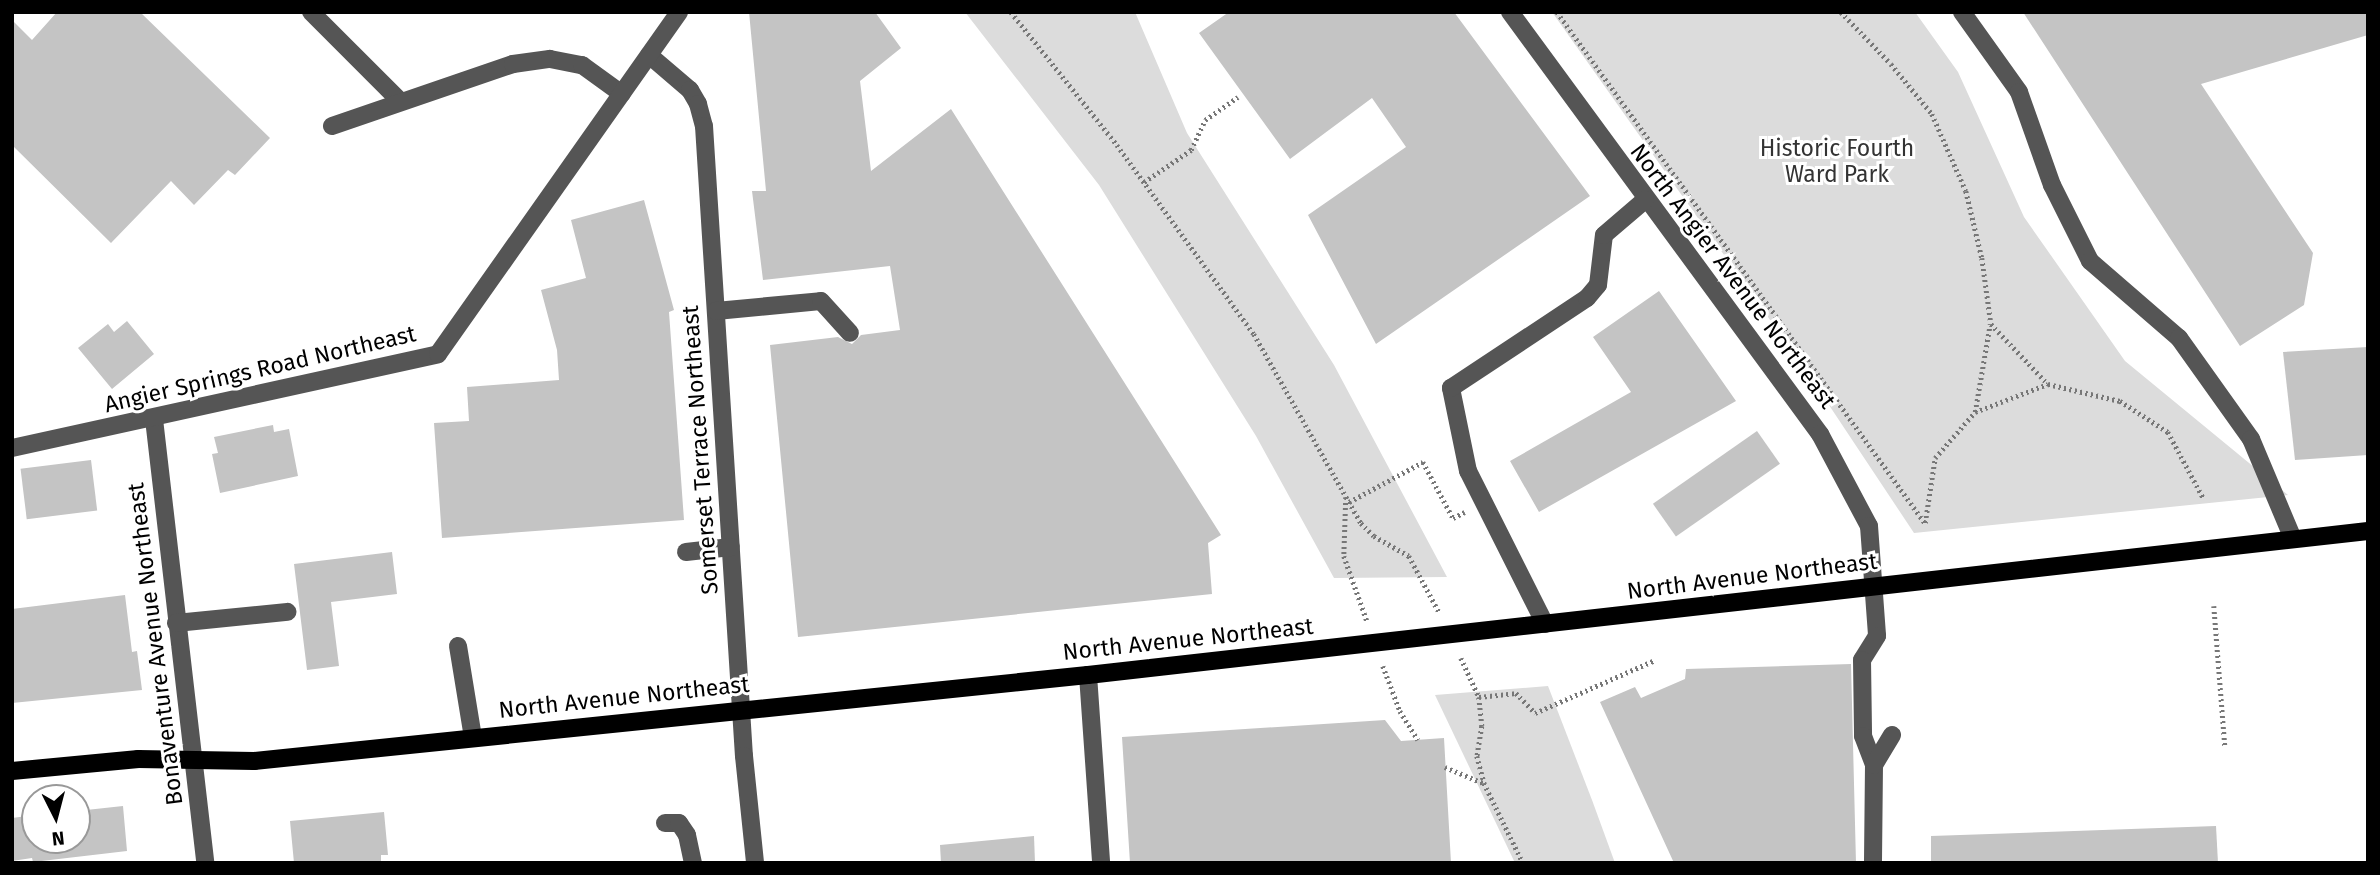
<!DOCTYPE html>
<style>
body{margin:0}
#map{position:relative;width:2380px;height:875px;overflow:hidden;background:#fff;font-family:"Fira Sans",sans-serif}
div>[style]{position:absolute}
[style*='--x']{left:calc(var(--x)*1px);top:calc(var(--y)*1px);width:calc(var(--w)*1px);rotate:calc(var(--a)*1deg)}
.green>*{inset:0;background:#dcdcdc}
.building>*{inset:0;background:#c4c4c4;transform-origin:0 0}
.path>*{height:4.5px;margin-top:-2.25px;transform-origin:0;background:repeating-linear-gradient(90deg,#777 0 2px,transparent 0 5.5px)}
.minor>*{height:18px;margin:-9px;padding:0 9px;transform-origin:9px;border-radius:9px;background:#555}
.major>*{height:18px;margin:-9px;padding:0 9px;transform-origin:9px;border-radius:9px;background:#000}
span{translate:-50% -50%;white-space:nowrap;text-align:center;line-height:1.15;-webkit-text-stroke:6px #fff;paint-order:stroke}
.park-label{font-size:23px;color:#333}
.street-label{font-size:23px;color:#000}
.frame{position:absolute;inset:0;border:14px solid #000;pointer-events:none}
.north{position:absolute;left:21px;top:784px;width:70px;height:70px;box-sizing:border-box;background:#fff;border:2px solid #999;border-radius:50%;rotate:174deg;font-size:19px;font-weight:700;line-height:28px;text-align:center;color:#000}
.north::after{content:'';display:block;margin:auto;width:24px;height:32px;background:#000;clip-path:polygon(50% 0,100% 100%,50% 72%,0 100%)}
</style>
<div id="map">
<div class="green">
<div style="clip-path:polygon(965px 12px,1135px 12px,1187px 133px,1334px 365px,1447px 577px,1334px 578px,1256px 436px,1099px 185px)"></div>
<div style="clip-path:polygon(1552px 12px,1915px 12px,1958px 72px,2024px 217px,2125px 361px,2288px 495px,1914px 533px,1809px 375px)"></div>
<div style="clip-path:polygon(1548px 686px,1592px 800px,1615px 863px,1515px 863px,1435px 695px)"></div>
</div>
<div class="building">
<div style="clip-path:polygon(57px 12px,140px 12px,270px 138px,235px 175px,228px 170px,194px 205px,171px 181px,111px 243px,12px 145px,12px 20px,32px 40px)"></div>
<div style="clip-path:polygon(749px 12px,875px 12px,901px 48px,860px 81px,871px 171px,951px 109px,1221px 535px,1208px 543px,1212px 594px,798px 637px,770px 345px,838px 337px,852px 344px,861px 335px,900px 330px,890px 266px,763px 280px,752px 191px,766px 191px)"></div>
<div style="clip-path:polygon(1229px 12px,1454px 12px,1590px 196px,1376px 344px,1308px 215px,1406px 147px,1372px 98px,1290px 159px,1199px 33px)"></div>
<div style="clip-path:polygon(2023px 12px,2368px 12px,2368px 35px,2201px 84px,2313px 253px,2304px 305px,2240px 346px)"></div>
<div style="clip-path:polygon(644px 200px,674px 310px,669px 312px,684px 520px,442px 538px,434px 423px,469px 421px,467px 387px,559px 380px,557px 350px,541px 290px,586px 278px,571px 220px)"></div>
<div style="clip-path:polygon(1659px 291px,1736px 401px,1539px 512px,1510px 461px,1631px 392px,1593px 337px)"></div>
<div style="clip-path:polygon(127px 321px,154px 354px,112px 389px,78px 348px,108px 324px,114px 332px)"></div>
<div style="clip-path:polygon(2368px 347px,2368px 455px,2295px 460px,2283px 352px)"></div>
<div style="clip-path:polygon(273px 425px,274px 432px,289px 429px,298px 476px,220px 493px,212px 454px,218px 453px,214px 437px)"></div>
<div style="left:1757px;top:431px;width:40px;height:127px;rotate:55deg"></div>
<div style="left:91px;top:460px;width:51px;height:71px;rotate:83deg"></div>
<div style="clip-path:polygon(392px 552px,397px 594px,331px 602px,339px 666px,307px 670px,294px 564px)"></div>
<div style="clip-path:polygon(125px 595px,132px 652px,137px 651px,142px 690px,12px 703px,12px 609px)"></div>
<div style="clip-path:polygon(1851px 664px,1856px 863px,1674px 863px,1600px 702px,1635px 687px,1641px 698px,1685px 679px,1686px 669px)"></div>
<div style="clip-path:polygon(1385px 720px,1401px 741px,1444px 738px,1451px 863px,1130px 863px,1122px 737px)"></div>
<div style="clip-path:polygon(123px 806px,127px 851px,33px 862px,32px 858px,12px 861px,12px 818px,35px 815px,35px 840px,77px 840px,77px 811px)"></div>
<div style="clip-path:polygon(384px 812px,388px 855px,381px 855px,381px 863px,294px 863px,290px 821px)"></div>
<div style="clip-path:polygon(2216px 826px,2218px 863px,1931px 863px,1931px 836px)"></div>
<div style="clip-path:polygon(1034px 836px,1035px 863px,941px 863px,940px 845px)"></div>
</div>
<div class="path">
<div style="--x:1011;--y:12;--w:170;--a:51.4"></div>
<div style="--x:1117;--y:145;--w:233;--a:54.1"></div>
<div style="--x:1254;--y:334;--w:217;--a:60.5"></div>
<div style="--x:1361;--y:523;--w:18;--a:45"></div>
<div style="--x:1374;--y:536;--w:40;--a:29.7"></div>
<div style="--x:1409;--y:556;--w:64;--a:61.8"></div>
<div style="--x:1557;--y:12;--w:630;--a:54.24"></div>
<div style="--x:1841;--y:12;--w:72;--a:46.1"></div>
<div style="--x:1891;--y:64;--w:65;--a:50.6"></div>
<div style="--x:1932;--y:114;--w:84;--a:66.2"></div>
<div style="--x:1966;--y:191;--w:69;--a:76.6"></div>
<div style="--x:1982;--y:258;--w:67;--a:82.2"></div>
<div style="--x:1991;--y:324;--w:83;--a:46.5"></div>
<div style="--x:2048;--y:384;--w:74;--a:13.3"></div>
<div style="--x:2120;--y:401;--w:57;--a:32.9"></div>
<div style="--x:2168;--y:432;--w:76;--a:61.8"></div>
<div style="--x:1144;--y:182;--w:57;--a:-34.2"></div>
<div style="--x:1191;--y:150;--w:33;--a:-65"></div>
<div style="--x:1205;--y:120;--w:40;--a:-34.9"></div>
<div style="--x:1975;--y:412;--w:89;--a:-80.3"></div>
<div style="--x:1346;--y:497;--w:59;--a:91.9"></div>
<div style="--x:1344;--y:556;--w:69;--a:70.5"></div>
<div style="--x:1349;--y:502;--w:84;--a:-28.4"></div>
<div style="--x:1423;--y:462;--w:64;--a:61.8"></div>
<div style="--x:1453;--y:518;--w:13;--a:-27"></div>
<div style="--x:1925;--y:523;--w:66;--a:-81.3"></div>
<div style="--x:1935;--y:458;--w:61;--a:-49"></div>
<div style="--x:1975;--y:412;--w:78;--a:-21"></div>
<div style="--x:2214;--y:606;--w:140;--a:85.5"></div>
<div style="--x:1461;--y:658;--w:43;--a:65.2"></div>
<div style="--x:1479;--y:697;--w:29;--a:84"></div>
<div style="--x:1482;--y:726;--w:30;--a:99"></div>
<div style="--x:1477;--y:756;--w:28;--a:75"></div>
<div style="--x:1484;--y:783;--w:89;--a:64"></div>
<div style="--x:1383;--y:666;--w:48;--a:69.3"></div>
<div style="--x:1400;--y:711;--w:34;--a:58"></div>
<div style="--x:1479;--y:697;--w:37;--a:-6"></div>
<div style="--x:1516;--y:693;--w:28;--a:46"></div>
<div style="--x:1535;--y:713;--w:131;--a:-23.8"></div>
<div style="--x:1445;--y:767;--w:41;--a:22.8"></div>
</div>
<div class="minor">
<div style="--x:311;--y:12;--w:126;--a:45"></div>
<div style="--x:1510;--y:12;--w:524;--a:53.7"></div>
<div style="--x:1820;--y:434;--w:104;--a:62"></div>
<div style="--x:1869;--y:526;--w:110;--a:85.8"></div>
<div style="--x:1877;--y:636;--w:28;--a:122"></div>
<div style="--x:1862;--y:660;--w:76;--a:89.2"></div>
<div style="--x:1863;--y:736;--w:31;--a:69"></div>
<div style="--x:1874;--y:765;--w:98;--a:90.6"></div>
<div style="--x:1962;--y:12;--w:98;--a:54.5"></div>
<div style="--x:2019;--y:92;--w:99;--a:70.5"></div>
<div style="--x:2052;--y:185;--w:85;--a:63.4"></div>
<div style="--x:2090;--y:261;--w:118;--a:40.9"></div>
<div style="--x:2179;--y:338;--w:124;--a:54.5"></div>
<div style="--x:2251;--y:439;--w:108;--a:67.2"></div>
<div style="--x:649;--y:55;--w:54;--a:40.5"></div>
<div style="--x:690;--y:90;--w:16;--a:60"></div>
<div style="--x:698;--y:104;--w:23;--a:75"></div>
<div style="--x:704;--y:126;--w:631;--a:86.37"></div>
<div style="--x:744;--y:756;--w:108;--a:84.1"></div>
<div style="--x:332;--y:126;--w:191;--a:-18.9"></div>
<div style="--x:513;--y:64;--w:37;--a:-8"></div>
<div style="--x:550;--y:59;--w:33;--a:11"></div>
<div style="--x:582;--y:65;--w:49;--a:35.9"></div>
<div style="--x:716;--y:311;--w:105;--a:-5.4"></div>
<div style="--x:821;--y:301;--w:43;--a:47.8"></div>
<div style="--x:154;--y:419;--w:447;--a:83.4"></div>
<div style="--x:12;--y:448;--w:436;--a:-12.4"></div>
<div style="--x:438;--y:354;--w:418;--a:-54.8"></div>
<div style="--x:686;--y:552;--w:45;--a:-6.3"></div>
<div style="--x:176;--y:623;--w:112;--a:-5.7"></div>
<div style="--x:1545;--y:624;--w:171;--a:-116.7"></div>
<div style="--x:1468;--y:471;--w:85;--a:-101.6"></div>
<div style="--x:1451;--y:388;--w:163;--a:-33.5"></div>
<div style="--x:1587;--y:298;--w:17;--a:-50"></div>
<div style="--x:1598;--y:285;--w:50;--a:-83.2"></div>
<div style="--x:1604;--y:235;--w:54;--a:-40.5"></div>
<div style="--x:458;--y:646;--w:93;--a:80.7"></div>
<div style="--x:1088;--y:675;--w:188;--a:86"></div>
<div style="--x:1874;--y:765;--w:35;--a:-59"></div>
<div style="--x:665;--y:823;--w:14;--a:0"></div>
<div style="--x:679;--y:823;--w:14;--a:56"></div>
<div style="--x:687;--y:835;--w:29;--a:78"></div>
</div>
<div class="major">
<div style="--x:12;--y:771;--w:127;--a:-5.4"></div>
<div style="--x:138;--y:759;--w:116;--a:1"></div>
<div style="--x:254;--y:761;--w:838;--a:-5.89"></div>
<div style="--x:1088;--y:675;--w:1288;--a:-6.42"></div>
</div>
<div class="park-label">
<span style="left:1837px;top:161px">Historic Fourth<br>Ward Park</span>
</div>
<div class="street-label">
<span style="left:1733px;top:276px;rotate:53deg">North Angier Avenue Northeast</span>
<span style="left:260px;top:369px;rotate:-13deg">Angier Springs Road Northeast</span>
<span style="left:700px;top:450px;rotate:-94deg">Somerset Terrace Northeast</span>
<span style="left:1752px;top:576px;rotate:-7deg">North Avenue Northeast</span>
<span style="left:1188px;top:639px;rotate:-6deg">North Avenue Northeast</span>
<span style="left:155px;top:644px;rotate:-97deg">Bonaventure Avenue Northeast</span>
<span style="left:624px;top:697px;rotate:-6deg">North Avenue Northeast</span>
</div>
<div class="frame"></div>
<div class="north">N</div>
</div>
